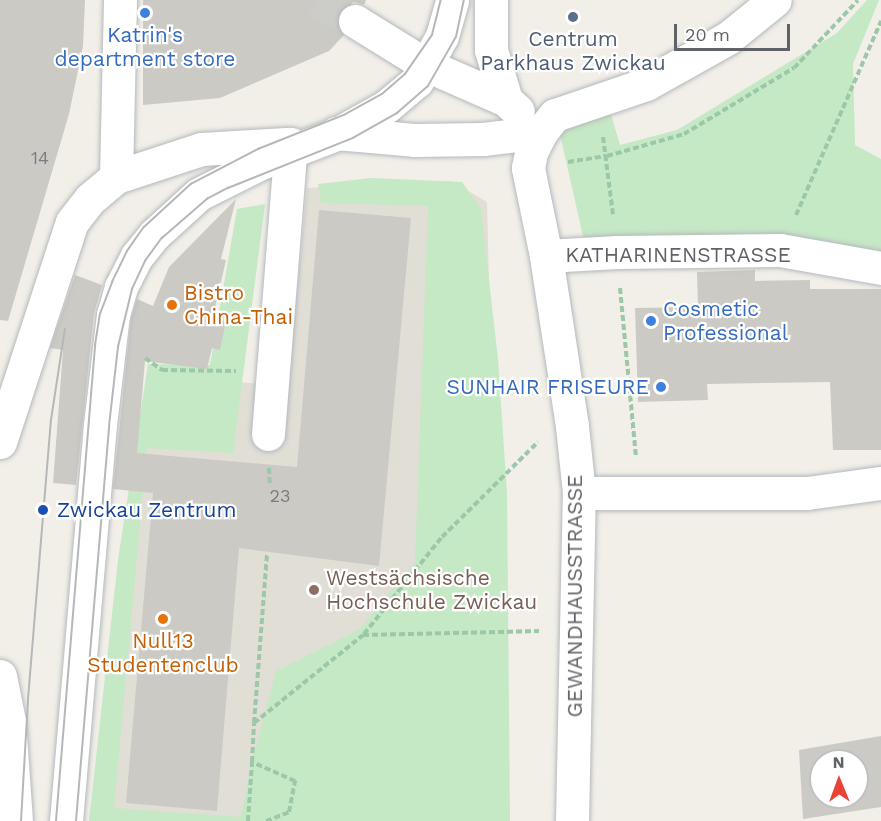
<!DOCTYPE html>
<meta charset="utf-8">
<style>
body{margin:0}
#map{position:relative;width:881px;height:821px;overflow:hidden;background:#f1efe8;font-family:"Work Sans",sans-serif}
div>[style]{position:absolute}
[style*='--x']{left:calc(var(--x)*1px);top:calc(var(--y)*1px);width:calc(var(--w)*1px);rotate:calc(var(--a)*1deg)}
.education>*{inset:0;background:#e1ded6}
.green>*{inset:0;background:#c5e8c5}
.building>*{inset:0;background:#cccac5}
.minor-tunnel>*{height:33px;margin-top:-16.5px;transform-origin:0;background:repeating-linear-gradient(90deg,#ccccc8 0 33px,transparent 0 49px)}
.path>*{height:4px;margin-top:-2px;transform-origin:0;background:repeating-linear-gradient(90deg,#9cc7a9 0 6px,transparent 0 9px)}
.roads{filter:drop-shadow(0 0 2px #b5b8bc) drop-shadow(0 0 2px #b5b8bc)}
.minor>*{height:33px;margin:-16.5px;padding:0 16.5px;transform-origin:16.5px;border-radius:16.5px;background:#fff}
.tram>*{height:1.5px;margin:-0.75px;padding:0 0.75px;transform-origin:0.75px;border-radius:0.75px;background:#b6b7b8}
.dots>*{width:16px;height:16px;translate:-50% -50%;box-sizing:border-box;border:3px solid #fff;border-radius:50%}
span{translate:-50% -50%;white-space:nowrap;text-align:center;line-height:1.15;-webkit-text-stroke:4.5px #fff;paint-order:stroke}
.number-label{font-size:18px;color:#7a7d7f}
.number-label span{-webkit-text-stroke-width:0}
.shop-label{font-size:21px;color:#366cbe}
.left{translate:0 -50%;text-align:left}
.right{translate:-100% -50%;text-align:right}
.service-label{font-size:21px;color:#4e5e75}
.street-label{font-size:21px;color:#5f6368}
.food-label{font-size:21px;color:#c56008}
.transit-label{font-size:21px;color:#164399}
.education-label{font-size:21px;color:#785e54}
.north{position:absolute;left:809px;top:749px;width:60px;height:60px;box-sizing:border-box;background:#fff;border:2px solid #bfc1c3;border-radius:50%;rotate:359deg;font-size:16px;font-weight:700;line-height:24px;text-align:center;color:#5f6368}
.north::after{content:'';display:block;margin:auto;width:21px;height:27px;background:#ea4335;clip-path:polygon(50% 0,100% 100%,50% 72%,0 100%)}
.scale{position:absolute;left:674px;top:24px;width:116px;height:27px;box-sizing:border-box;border:3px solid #5f6368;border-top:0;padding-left:8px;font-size:18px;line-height:21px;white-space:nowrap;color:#5f6368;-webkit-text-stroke:4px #fff;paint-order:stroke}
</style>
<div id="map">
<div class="education">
<div style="clip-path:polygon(451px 181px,487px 202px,503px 821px,108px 821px,154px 376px,288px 386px,307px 188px)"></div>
</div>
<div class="green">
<div style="clip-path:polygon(867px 0,879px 0,853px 64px,855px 145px,881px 159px,881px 255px,587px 254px,557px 121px,609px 108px,620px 145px,677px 130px,837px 33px)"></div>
<div style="clip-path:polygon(371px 178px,462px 182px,481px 209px,498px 359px,507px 493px,510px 821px,89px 821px,118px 560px,148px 364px,210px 365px,237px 209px,265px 204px,233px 453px,147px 448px,114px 808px,241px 817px,252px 762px,276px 671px,360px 629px,415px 562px,428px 206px,321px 203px,318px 184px)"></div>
</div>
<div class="building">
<div style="clip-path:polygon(0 0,85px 0,83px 46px,69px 114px,8px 321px,0 320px)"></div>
<div style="clip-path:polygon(143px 0,366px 0,364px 5px,355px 2px,347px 4px,339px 11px,336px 21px,344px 35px,329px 51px,220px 98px,143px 105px)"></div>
<div style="clip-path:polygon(236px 199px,221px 259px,226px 260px,213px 317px,226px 321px,220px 350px,212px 348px,207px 369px,145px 361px,137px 453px,297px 467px,319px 210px,411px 218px,379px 566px,239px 548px,217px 811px,126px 803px,153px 493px,113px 489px,131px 319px,137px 299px,153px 306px,169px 267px)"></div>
<div style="clip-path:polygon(755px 270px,755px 281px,810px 280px,810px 289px,881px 289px,881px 450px,833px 450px,830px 382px,707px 384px,708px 400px,638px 402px,635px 308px,698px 307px,697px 272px)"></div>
<div style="clip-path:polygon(75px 275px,102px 285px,94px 313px,76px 485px,53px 483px,63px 350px,50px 348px)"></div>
<div style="clip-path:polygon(evenodd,881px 736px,881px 807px,803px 819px,799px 750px,881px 736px,821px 761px,857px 761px,857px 797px,821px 797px,821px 761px)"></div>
</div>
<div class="minor-tunnel">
<div style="--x:316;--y:0;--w:44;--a:28.3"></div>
</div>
<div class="path">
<div style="--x:603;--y:137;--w:79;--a:82.7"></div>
<div style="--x:568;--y:162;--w:39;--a:-9"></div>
<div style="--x:607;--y:156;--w:80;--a:-15.9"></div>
<div style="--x:684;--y:134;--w:128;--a:-31"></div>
<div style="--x:794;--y:68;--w:93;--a:-46.7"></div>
<div style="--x:796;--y:215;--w:212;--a:-66.3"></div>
<div style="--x:620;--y:288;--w:170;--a:84.6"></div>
<div style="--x:145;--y:358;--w:21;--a:35"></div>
<div style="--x:162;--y:370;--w:74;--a:0.8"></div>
<div style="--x:269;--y:468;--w:17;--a:87"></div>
<div style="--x:364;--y:634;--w:124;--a:-51.2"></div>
<div style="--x:442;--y:537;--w:135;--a:-44.7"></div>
<div style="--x:254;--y:723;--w:170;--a:-85.6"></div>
<div style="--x:248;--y:821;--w:59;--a:-86.1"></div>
<div style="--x:266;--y:821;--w:25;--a:-21"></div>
<div style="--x:289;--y:812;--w:32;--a:-79"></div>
<div style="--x:295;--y:781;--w:47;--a:-156.2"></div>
<div style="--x:252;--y:762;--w:39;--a:-87"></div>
<div style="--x:254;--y:723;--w:140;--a:-38.9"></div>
<div style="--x:363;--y:635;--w:176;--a:-1.3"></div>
</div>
<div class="roads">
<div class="minor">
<div style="--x:491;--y:0;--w:50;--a:90"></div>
<div style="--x:491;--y:50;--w:52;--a:73.3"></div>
<div style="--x:506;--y:100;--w:16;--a:43"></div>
<div style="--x:355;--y:21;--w:84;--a:31.8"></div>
<div style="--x:426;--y:65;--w:87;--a:23.6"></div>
<div style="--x:336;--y:133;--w:78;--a:5.1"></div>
<div style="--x:414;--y:140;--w:69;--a:-0.8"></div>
<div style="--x:483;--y:139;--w:58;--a:-6.9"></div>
<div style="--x:116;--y:177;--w:177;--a:-88.7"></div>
<div style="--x:546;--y:256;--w:71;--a:-3.2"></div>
<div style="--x:617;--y:252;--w:163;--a:-0.7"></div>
<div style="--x:780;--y:250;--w:103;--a:10.1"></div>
<div style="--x:268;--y:434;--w:291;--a:-85.5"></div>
<div style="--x:0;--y:442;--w:231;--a:-71.9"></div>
<div style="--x:72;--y:222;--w:29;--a:-52"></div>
<div style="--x:90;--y:199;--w:34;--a:-40"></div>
<div style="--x:116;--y:177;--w:89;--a:-18.2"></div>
<div style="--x:201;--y:149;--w:85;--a:-3.4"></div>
<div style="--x:579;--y:493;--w:228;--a:0"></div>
<div style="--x:807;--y:493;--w:75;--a:-7.7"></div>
<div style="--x:0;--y:676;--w:46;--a:78.7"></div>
<div style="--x:9;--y:721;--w:100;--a:86"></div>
<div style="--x:66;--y:821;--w:397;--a:-85.1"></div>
<div style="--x:100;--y:425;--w:111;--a:-83.3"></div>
<div style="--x:113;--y:315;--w:29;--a:-74"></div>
<div style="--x:121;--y:287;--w:35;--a:-63"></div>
<div style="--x:137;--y:256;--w:28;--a:-51"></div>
<div style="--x:155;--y:234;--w:59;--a:-42.3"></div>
<div style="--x:199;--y:194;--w:72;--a:-26.6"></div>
<div style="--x:263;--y:162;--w:81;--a:-20.9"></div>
<div style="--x:339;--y:133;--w:55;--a:-29.4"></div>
<div style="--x:387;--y:106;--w:39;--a:-40"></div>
<div style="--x:417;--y:81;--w:51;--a:-60.9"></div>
<div style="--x:442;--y:36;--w:37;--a:-74"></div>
<div style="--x:572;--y:821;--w:328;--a:-88.8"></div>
<div style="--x:579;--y:493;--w:67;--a:-96"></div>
<div style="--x:572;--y:426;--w:172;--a:-98.7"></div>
<div style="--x:546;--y:256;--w:90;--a:-101.6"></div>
<div style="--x:528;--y:168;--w:16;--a:-79"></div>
<div style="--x:531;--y:152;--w:22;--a:-63"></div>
<div style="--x:541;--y:132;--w:22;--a:-51"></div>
<div style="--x:555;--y:115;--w:96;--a:-18.8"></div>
<div style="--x:646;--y:84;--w:94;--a:-29.3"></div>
<div style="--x:728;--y:38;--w:60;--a:-39"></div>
</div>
</div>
<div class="tram">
<div style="--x:21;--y:821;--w:122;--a:-86.7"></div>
<div style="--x:28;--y:699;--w:280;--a:-85.3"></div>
<div style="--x:51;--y:420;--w:92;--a:-81.3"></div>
<div style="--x:56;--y:821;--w:478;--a:-85.3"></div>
<div style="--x:95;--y:345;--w:31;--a:-81"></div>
<div style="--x:100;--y:314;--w:34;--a:-69"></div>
<div style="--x:112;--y:282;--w:34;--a:-64"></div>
<div style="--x:127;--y:251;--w:29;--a:-55"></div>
<div style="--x:144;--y:227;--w:64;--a:-42.5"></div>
<div style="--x:191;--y:184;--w:76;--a:-27.6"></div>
<div style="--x:258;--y:149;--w:92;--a:-21.6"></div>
<div style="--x:344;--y:115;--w:43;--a:-28.9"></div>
<div style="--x:382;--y:94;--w:30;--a:-41"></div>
<div style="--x:405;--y:74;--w:47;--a:-55.3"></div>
<div style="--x:432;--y:35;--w:36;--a:-76"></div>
<div style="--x:76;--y:821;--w:396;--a:-85.2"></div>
<div style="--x:109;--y:426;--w:80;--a:-83.5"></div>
<div style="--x:118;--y:347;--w:60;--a:-76.4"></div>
<div style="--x:132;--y:289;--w:31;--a:-65"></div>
<div style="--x:145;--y:261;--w:29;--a:-54"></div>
<div style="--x:162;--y:238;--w:60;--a:-40.9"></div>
<div style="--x:207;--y:199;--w:24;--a:-28"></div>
<div style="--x:228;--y:188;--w:135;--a:-21.8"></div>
<div style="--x:353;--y:138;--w:51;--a:-29.6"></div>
<div style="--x:397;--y:113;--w:41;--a:-41.1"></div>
<div style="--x:428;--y:86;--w:56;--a:-60.3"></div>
<div style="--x:456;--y:37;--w:38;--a:-78"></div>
</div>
<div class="dots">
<div style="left:145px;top:13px;background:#3f7fe0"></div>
<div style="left:573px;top:17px;background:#5c6f8a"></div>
<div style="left:172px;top:305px;background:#e8710a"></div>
<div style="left:651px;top:321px;background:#3f7fe0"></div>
<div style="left:661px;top:387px;background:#3f7fe0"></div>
<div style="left:43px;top:510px;background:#1a4fb4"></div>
<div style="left:314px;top:590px;background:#8d6e63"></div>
<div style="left:163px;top:619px;background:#e8710a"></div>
</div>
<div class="number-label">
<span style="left:40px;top:158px">14</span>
<span style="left:280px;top:496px">23</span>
</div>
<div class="shop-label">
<span style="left:145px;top:47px">Katrin's<br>department store</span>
<span class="left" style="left:663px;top:321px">Cosmetic<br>Professional</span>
<span class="right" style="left:649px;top:387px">SUNHAIR FRISEURE</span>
</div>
<div class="service-label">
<span style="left:573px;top:51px">Centrum<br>Parkhaus Zwickau</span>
</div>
<div class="street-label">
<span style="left:678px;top:255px">KATHARINENSTRASSE</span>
<span style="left:575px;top:596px;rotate:-90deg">GEWANDHAUSSTRASSE</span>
</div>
<div class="food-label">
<span class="left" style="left:184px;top:305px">Bistro<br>China-Thai</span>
<span style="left:163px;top:653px">Null13<br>Studentenclub</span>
</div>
<div class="transit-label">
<span class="left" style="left:57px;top:510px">Zwickau Zentrum</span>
</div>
<div class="education-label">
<span class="left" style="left:326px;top:590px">Westsächsische<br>Hochschule Zwickau</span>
</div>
<div class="north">N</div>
<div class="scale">20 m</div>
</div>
